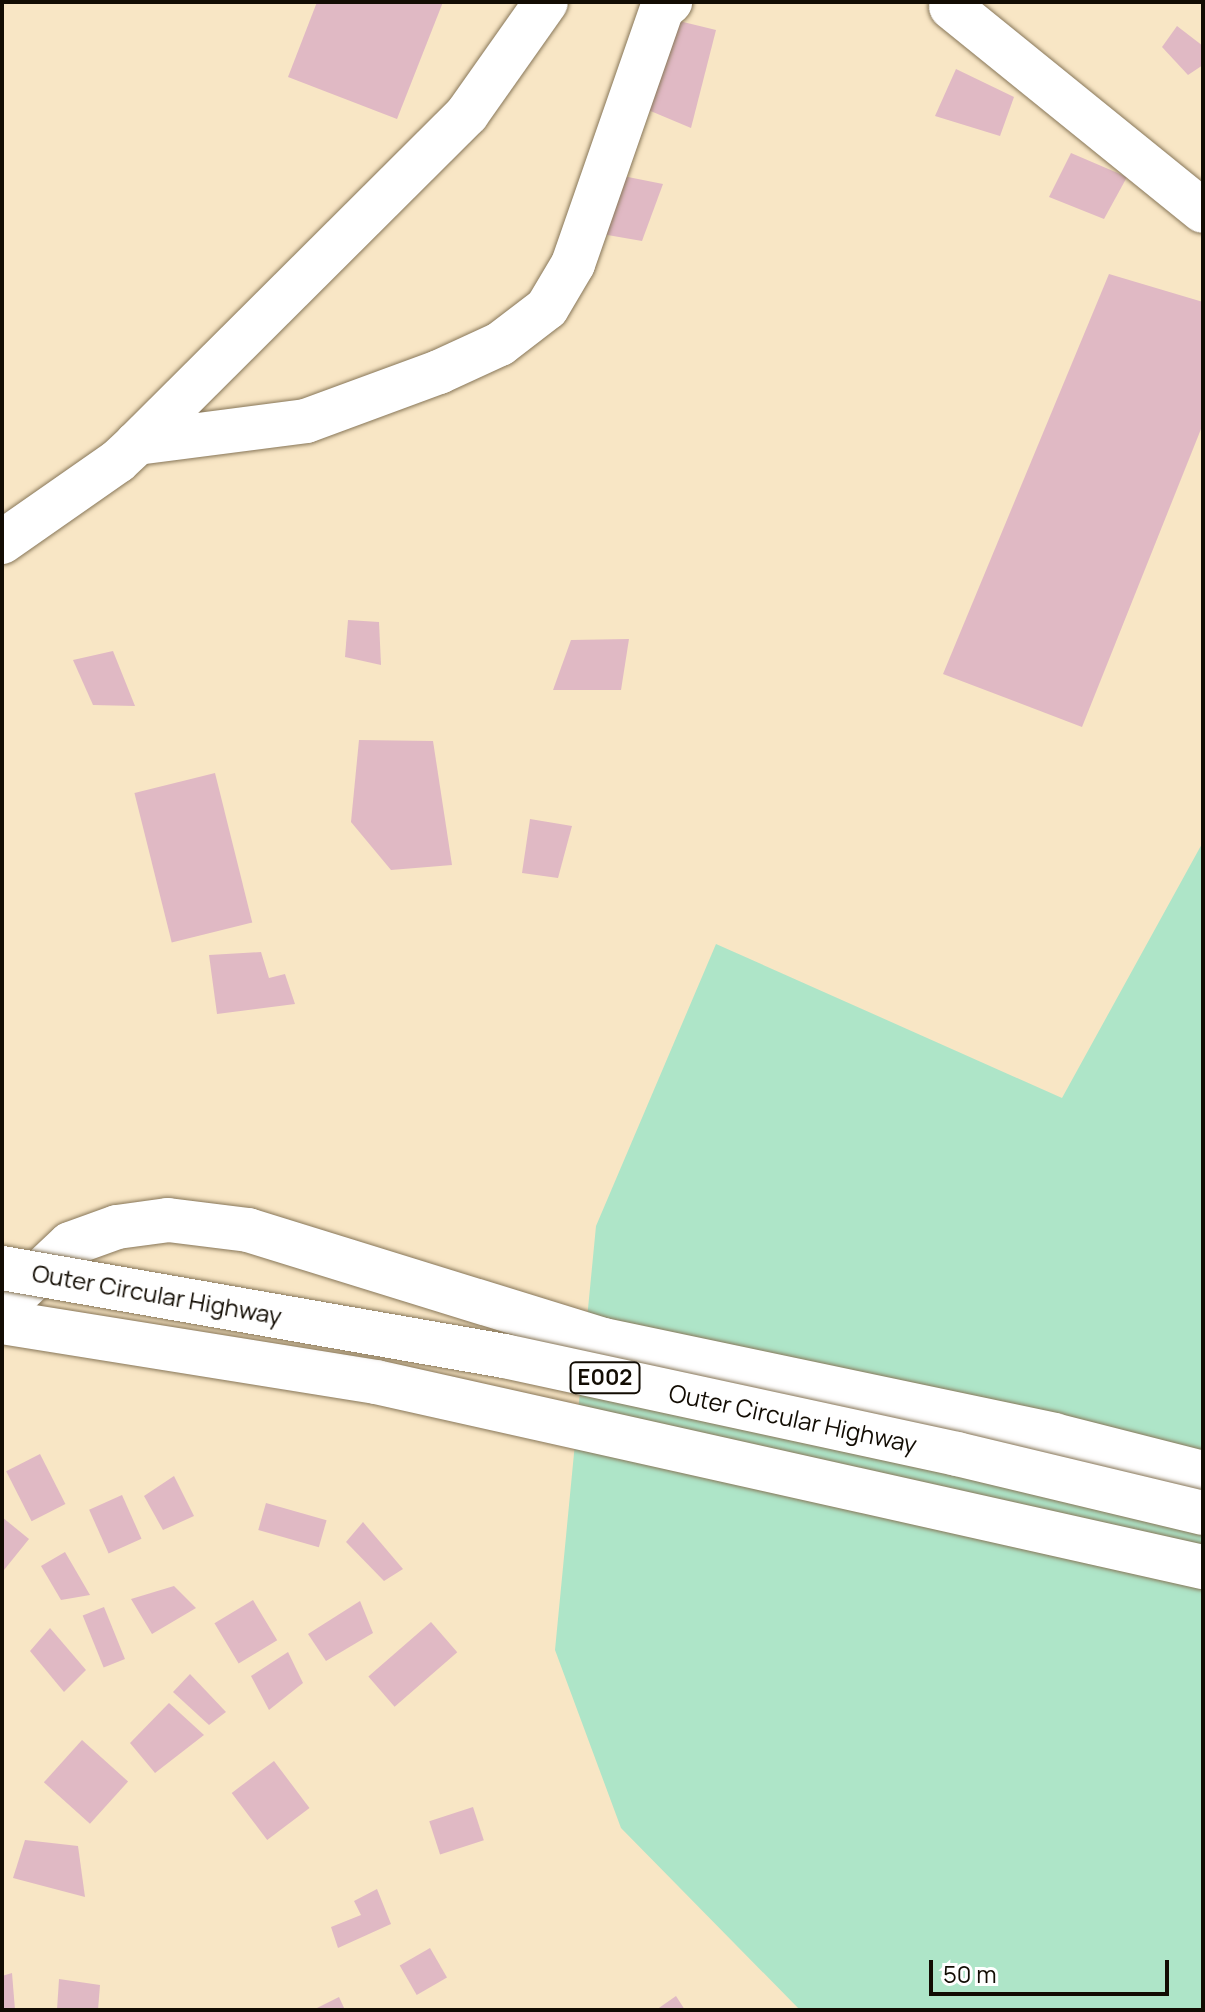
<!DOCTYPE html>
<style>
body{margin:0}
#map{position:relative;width:1205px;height:2012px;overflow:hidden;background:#f8e6c5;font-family:Manrope,sans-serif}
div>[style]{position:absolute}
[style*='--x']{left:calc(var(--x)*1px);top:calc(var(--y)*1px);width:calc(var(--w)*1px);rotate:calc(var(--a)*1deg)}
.green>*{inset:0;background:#aee5c8}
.building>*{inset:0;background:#e0b9c4;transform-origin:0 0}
.roads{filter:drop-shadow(0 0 2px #877658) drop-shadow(0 0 2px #877658)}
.minor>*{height:44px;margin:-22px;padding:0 22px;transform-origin:22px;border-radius:22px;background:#fff}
.highway>*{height:44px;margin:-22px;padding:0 22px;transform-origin:22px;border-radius:22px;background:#fff}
.bridges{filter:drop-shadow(0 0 2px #877658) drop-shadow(0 0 2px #877658)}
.highway-bridge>*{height:44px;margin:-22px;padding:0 22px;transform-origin:22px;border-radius:22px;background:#fff}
span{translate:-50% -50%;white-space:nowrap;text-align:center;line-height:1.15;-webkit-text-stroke:8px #fff;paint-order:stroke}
.shield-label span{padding:2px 6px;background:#fff;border:2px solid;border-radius:6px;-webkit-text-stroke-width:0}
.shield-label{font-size:22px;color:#120c03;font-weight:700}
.street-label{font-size:24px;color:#120c03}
.frame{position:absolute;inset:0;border:4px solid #120c03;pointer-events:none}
.scale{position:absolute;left:929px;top:1960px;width:240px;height:36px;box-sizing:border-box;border:4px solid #120c03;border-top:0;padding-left:10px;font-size:24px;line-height:28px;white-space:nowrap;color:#120c03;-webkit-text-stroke:6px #fff;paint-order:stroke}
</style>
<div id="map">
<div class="green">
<div style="clip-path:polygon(1203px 842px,1203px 2010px,800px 2010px,621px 1828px,555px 1650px,596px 1226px,716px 944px,1062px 1098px)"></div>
</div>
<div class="building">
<div style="clip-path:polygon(317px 2px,443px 2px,397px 119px,288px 77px)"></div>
<div style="clip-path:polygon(675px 20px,716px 30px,691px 128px,641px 107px)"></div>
<div style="clip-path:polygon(1177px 26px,1203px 46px,1203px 65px,1188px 75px,1162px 47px)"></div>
<div style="clip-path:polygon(956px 69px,1014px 97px,1000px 136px,935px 116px)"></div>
<div style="clip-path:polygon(1071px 153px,1127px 177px,1104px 219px,1049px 197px)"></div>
<div style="clip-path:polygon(613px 174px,663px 184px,642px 241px,596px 233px)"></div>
<div style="clip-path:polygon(1109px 274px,1203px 302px,1203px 424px,1082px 727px,943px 674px)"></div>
<div style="clip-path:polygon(348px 620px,379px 622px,381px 665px,345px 657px)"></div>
<div style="clip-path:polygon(629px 639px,621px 690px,553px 690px,571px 640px)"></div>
<div style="clip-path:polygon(113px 651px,135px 706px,93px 705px,73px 660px)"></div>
<div style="clip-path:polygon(359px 740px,433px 741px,452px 865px,391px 870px,351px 822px)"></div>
<div style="left:215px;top:773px;width:154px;height:83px;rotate:76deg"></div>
<div style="clip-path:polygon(530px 819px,572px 826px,558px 878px,522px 873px)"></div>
<div style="clip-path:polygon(261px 952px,269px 978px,285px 974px,295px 1004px,217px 1014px,209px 955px)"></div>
<div style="left:40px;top:1454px;width:56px;height:38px;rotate:63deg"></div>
<div style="clip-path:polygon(174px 1476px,194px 1516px,163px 1530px,144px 1496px)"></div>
<div style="left:122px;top:1495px;width:48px;height:36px;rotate:66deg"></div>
<div style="left:266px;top:1503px;width:63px;height:28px;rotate:16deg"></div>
<div style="clip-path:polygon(2px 1517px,29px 1539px,4px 1570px,2px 1568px)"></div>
<div style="clip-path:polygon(363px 1522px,403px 1569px,384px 1581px,346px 1542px)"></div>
<div style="clip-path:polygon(65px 1552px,90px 1595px,61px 1600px,41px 1566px)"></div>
<div style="clip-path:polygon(174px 1586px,196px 1608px,152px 1634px,131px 1599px)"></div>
<div style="left:253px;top:1600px;width:47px;height:45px;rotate:59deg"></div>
<div style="clip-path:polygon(360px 1601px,373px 1633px,326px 1661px,308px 1634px)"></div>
<div style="left:104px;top:1607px;width:56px;height:23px;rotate:68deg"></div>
<div style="left:431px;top:1622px;width:40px;height:83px;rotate:49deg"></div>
<div style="clip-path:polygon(50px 1628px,86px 1670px,64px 1692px,30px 1651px)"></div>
<div style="clip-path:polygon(288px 1652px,303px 1683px,269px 1710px,251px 1676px)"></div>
<div style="clip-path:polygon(190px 1674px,226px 1712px,209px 1725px,173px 1692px)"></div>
<div style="clip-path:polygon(169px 1703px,204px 1735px,155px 1773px,130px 1743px)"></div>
<div style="left:82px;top:1740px;width:62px;height:57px;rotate:42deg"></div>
<div style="left:274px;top:1761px;width:59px;height:53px;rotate:53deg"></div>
<div style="left:473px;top:1807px;width:35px;height:46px;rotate:72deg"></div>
<div style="clip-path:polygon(25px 1840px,78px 1846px,85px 1897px,13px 1878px)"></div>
<div style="clip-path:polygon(377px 1889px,391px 1924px,338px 1948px,331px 1927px,361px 1915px,354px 1901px)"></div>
<div style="left:430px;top:1948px;width:34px;height:35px;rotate:60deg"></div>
<div style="clip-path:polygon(12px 1973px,15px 2010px,2px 2010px,2px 1976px)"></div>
<div style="clip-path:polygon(59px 1979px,100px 1985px,98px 2010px,57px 2010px)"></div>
<div style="clip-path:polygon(676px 1996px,685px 2010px,656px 2010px)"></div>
<div style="clip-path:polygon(339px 1997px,345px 2010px,313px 2010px)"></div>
</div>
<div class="roads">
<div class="minor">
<div style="--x:951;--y:7;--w:324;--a:39"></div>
<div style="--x:137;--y:443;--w:170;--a:-7.4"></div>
<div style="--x:306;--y:421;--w:142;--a:-20.2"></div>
<div style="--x:439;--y:372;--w:67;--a:-24.7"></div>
<div style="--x:500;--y:344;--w:59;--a:-37.5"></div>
<div style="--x:547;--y:308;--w:51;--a:-59.4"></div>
<div style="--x:573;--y:264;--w:270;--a:-70.8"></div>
<div style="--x:662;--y:9;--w:11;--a:-41"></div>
<div style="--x:2;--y:542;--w:141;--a:-34.9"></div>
<div style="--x:118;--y:461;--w:26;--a:-43"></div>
<div style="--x:137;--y:443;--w:466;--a:-44.9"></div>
<div style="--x:467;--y:114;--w:137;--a:-54.8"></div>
<div style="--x:2;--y:1308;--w:93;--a:-43.3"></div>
<div style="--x:70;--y:1244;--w:50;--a:-19.9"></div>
<div style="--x:117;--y:1227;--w:51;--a:-7.8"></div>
<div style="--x:168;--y:1220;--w:81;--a:7.1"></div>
<div style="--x:248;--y:1230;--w:373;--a:17.2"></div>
<div style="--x:604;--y:1340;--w:460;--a:11.9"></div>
<div style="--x:1054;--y:1435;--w:154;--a:14.3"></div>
</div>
<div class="highway">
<div style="--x:2;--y:1322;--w:379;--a:9.1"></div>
<div style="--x:376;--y:1382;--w:847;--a:12.61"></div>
</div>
</div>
<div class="bridges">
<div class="highway-bridge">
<div style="--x:2;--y:1268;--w:510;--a:9.94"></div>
<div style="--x:504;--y:1356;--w:463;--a:12.2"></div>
<div style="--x:957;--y:1454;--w:253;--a:13.5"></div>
</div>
</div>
<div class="shield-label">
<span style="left:605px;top:1378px">E002</span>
</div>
<div class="street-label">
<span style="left:157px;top:1294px;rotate:10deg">Outer Circular Highway</span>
<span style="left:793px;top:1418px;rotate:12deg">Outer Circular Highway</span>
</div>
<div class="frame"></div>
<div class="scale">50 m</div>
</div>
